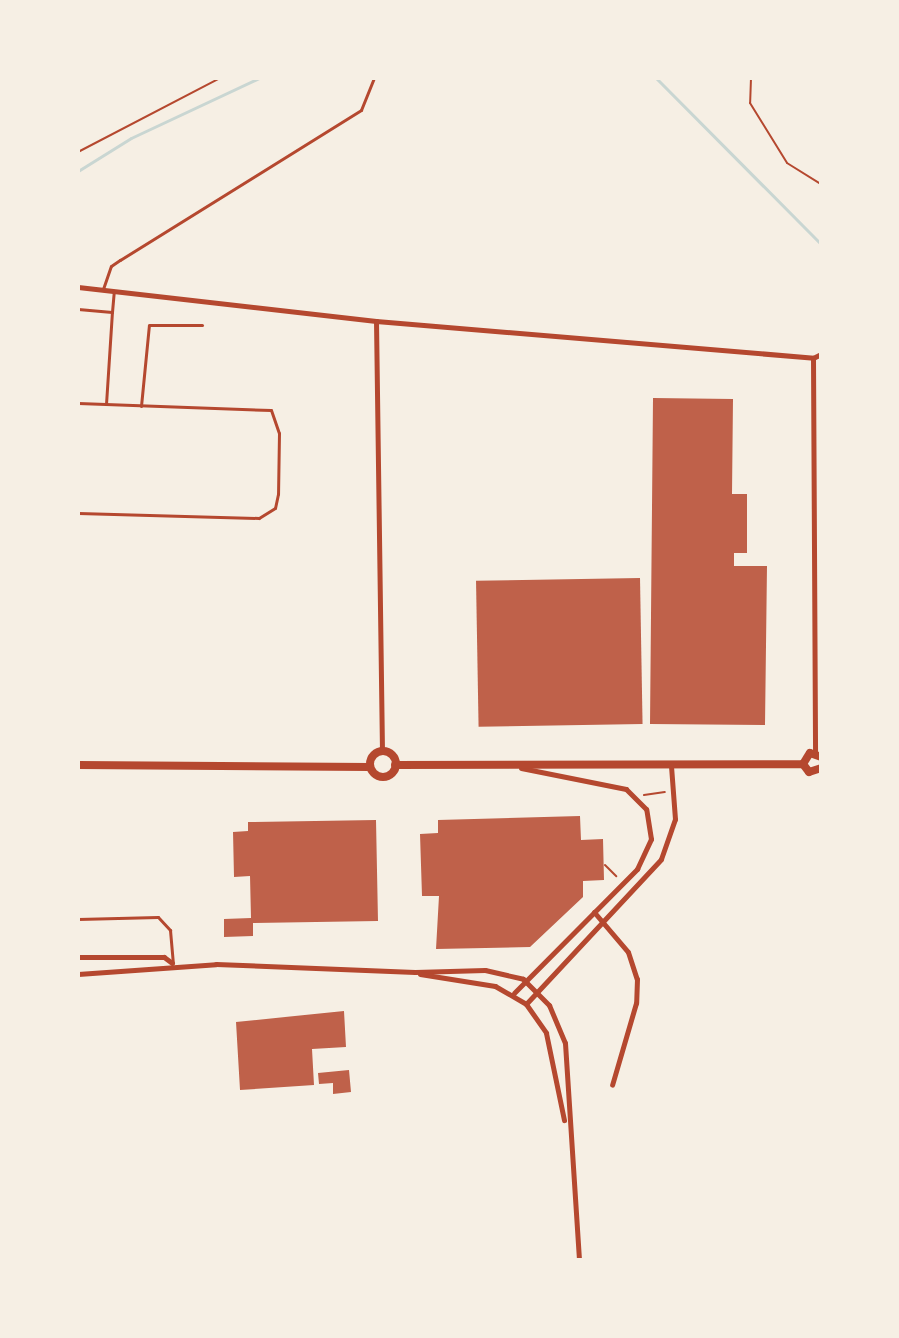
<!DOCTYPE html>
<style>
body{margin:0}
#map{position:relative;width:899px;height:1338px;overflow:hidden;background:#f6efe4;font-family:"Fira Sans",sans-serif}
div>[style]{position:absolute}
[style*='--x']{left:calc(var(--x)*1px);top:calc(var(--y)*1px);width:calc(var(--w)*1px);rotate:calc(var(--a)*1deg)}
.stream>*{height:3px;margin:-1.5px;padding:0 1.5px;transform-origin:1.5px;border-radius:1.5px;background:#c9d6d2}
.building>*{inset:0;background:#bf614a;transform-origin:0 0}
.path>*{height:2px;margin:-1px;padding:0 1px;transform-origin:1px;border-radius:1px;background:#b5482f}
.service>*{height:3px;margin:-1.5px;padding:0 1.5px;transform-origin:1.5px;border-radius:1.5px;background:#b5482f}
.minor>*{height:5px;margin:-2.5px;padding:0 2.5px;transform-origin:2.5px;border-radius:2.5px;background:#b5482f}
.secondary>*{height:8px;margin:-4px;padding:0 4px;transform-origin:4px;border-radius:4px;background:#b5482f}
.secondary>.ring{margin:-4px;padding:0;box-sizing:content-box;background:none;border:8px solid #b5482f;border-radius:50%}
span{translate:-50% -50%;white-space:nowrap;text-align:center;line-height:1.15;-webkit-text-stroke:6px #f6efe4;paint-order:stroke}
.frame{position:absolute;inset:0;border:80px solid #f6efe4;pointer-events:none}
</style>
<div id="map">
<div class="stream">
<div style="--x:656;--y:78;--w:234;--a:45.2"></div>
<div style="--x:78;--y:171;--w:62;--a:-31.9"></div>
<div style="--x:131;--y:138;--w:141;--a:-25.1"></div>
</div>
<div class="building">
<div style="clip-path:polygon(653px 398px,733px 399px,732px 494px,747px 494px,747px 553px,734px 553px,734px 566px,767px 566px,765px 725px,650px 724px)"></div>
<div style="left:640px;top:578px;width:146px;height:164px;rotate:89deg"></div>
<div style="clip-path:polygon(580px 816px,581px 840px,603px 839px,604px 880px,583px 881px,583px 897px,530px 947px,436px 949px,439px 896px,422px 896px,420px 834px,438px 833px,438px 820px)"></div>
<div style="clip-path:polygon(376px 820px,378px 921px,253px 923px,253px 936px,224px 937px,224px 919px,251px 918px,250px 876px,234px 877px,233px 832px,248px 831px,248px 822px)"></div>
<div style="clip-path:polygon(344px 1011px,346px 1047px,312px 1049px,314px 1085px,240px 1090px,236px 1022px)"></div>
<div style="clip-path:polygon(349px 1070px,351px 1092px,333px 1094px,333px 1083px,319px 1084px,318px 1073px)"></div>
</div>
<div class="path">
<div style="--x:751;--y:78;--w:25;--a:92"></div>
<div style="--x:750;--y:103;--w:70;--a:58.3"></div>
<div style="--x:787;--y:163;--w:40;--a:32"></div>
<div style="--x:78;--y:152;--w:160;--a:-27.5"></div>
<div style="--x:644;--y:795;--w:21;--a:-8"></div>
<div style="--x:605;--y:865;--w:16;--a:45"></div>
</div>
<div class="service">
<div style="--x:103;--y:289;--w:24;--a:-71"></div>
<div style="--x:111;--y:266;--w:11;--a:-34"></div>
<div style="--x:120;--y:260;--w:284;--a:-31.9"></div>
<div style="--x:361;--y:110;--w:35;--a:-68"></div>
<div style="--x:78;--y:309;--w:34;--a:5"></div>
<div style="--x:112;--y:312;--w:21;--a:-85"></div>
<div style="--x:78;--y:403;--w:193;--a:2.1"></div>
<div style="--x:271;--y:410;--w:24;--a:71"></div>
<div style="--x:279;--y:433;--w:61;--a:90.9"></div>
<div style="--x:278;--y:494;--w:14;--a:102"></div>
<div style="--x:275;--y:508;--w:19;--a:148"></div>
<div style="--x:259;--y:518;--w:181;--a:-178.4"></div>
<div style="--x:106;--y:404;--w:92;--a:-86.3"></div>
<div style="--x:141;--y:406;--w:81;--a:-84.4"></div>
<div style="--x:149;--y:325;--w:53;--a:0"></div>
<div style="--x:78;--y:919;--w:80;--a:-1.4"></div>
<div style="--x:158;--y:917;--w:18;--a:47"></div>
<div style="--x:170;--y:930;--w:33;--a:85"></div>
</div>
<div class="minor">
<div style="--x:78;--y:287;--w:300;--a:6.5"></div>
<div style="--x:376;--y:321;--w:439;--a:4.8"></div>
<div style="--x:813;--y:358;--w:9;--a:-27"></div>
<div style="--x:376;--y:321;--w:430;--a:89.2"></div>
<div style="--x:813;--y:358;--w:395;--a:89.7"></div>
<div style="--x:594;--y:912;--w:52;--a:49.6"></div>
<div style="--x:628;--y:952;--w:28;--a:72"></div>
<div style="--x:637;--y:979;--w:24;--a:92"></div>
<div style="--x:636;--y:1003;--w:85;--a:106.3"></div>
<div style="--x:78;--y:957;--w:86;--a:0"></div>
<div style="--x:164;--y:957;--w:10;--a:37"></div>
<div style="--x:78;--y:974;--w:138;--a:-4.1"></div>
<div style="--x:216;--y:964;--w:199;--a:2.3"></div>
<div style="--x:415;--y:972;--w:70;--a:-1.6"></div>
<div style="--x:485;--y:970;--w:39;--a:13"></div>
<div style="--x:523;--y:979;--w:37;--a:45"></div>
<div style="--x:549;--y:1005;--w:41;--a:67.2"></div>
<div style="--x:565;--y:1043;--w:217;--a:86.3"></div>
<div style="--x:420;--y:974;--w:76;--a:9.1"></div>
<div style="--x:495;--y:986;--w:36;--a:30"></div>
<div style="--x:526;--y:1004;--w:35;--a:55"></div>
<div style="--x:546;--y:1033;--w:89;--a:78.3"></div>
<div style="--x:514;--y:993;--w:175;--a:-45.2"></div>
<div style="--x:637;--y:869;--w:33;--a:-65"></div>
<div style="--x:651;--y:839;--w:30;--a:-99"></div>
<div style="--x:646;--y:809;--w:28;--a:-135"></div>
<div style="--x:626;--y:789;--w:107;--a:-168.7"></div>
<div style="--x:526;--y:1004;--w:198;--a:-47"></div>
<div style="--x:661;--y:859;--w:42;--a:-70.7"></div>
<div style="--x:675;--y:819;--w:53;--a:-94.3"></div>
</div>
<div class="secondary">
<div class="ring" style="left:370px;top:751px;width:18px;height:18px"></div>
<div style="--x:803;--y:764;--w:13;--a:-58"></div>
<div style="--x:810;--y:753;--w:12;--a:20"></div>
<div style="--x:803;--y:764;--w:10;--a:53"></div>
<div style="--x:809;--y:772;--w:13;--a:-18"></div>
<div style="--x:78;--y:765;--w:292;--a:0.4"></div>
<div style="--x:395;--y:765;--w:408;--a:-0.1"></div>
</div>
<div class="frame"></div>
</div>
